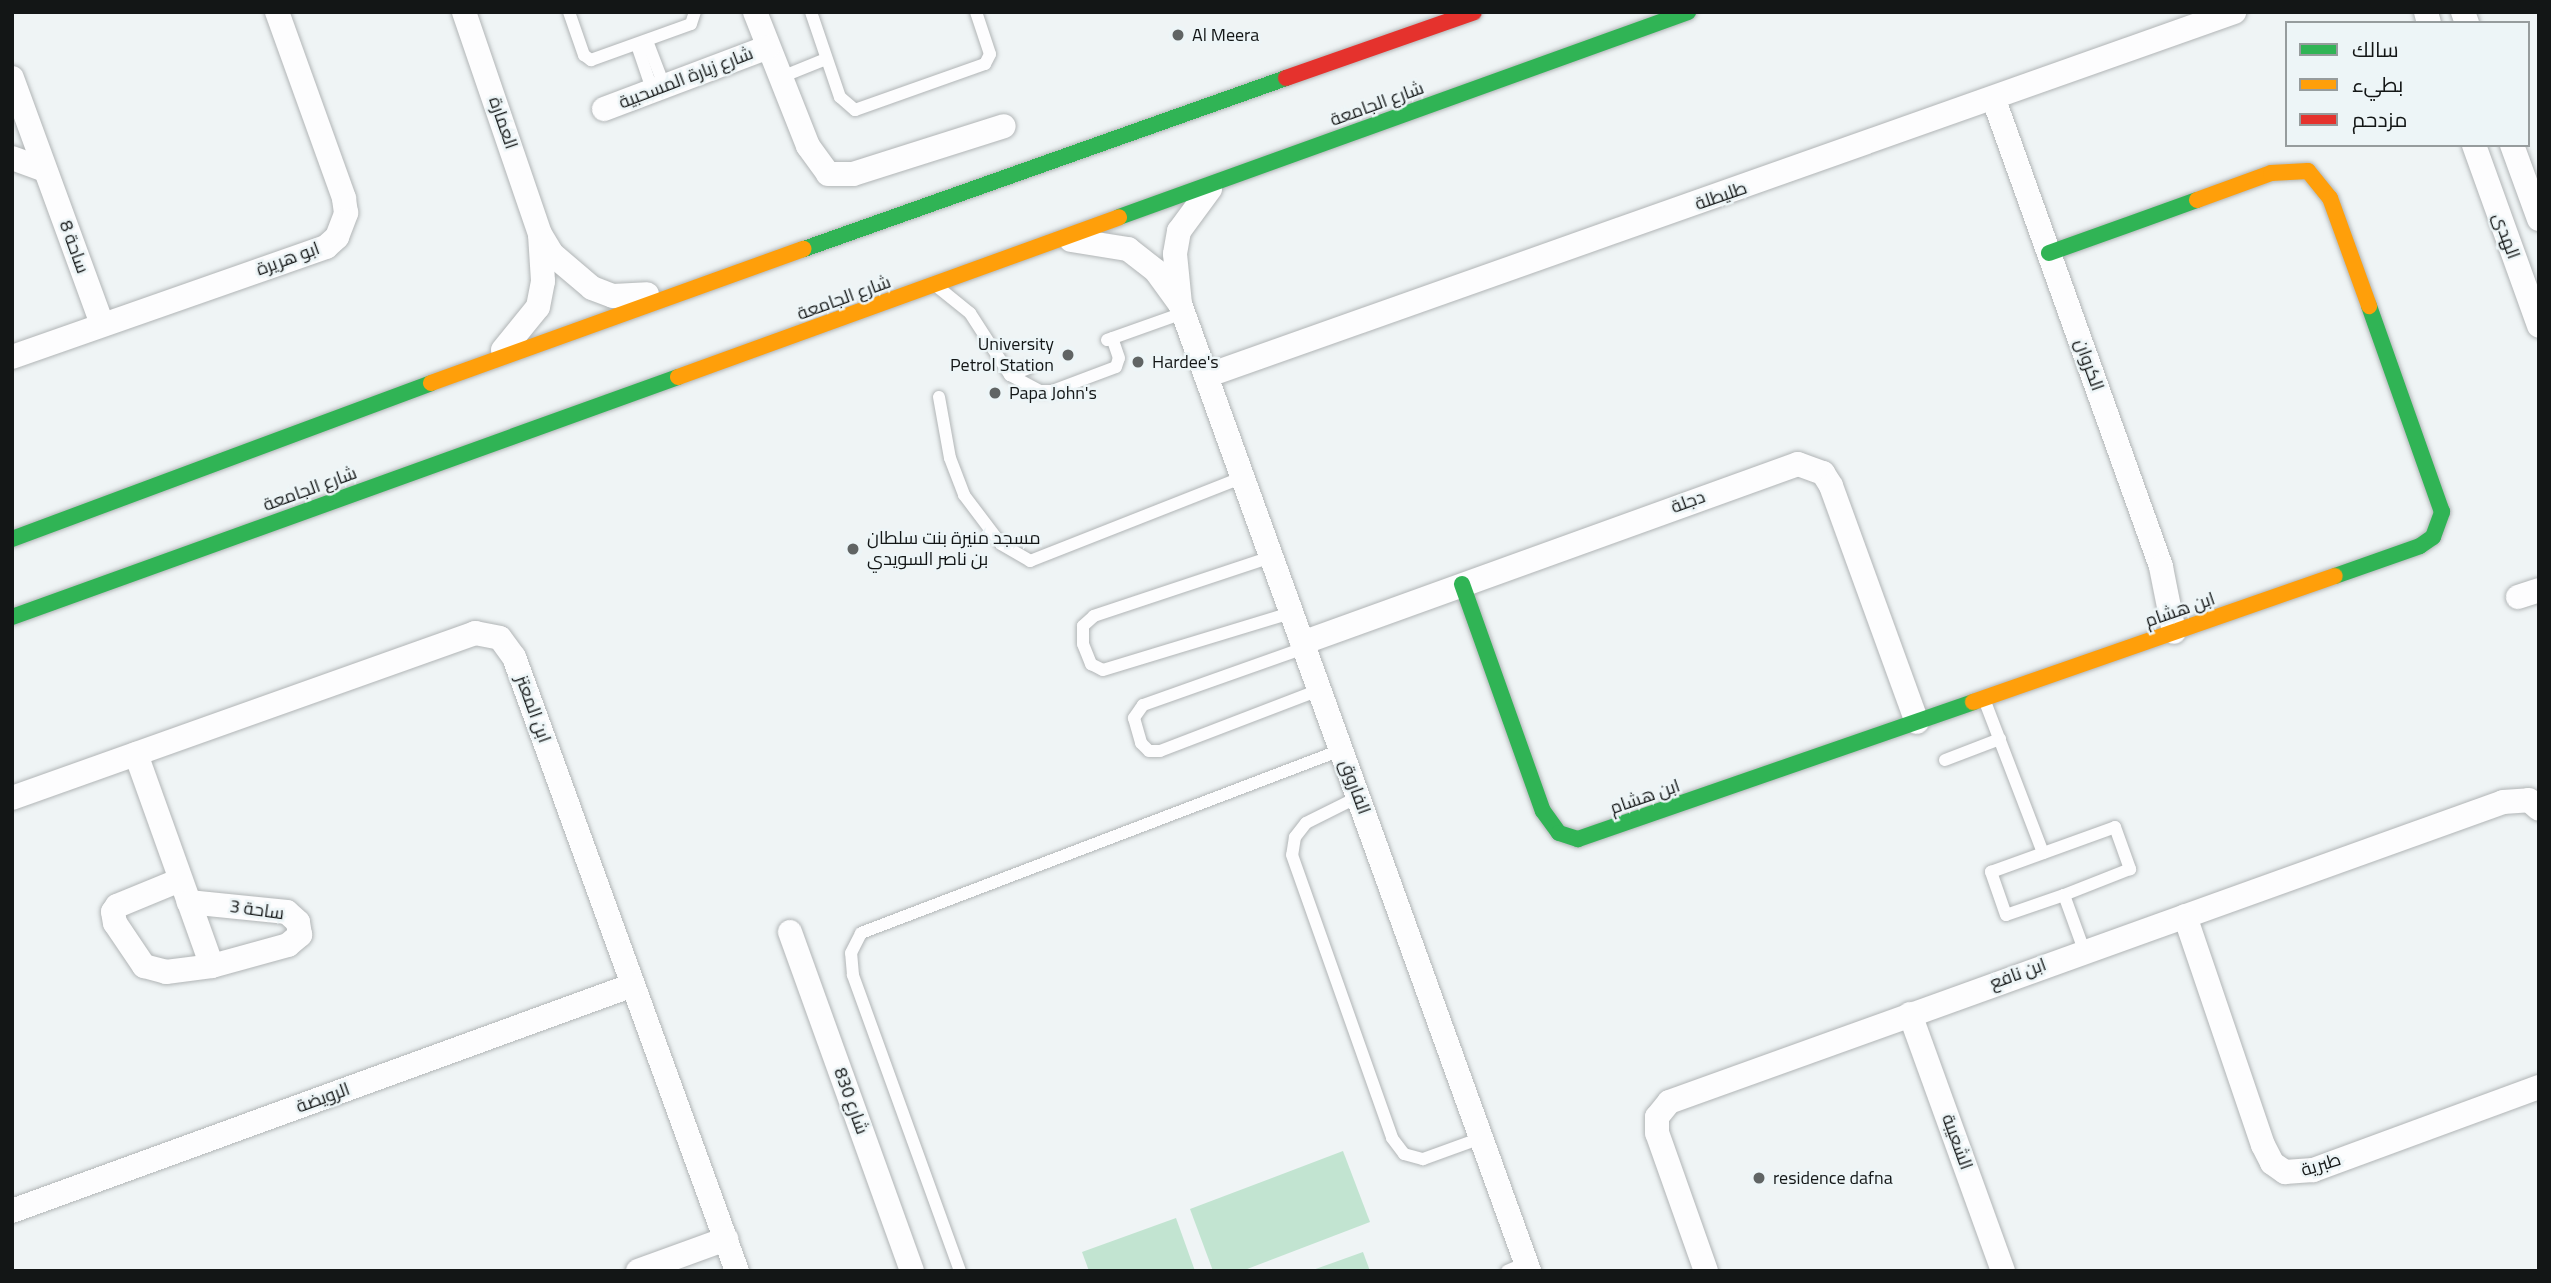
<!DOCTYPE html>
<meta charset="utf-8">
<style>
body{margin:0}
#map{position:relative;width:2551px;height:1283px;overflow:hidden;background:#eff4f5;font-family:"Titillium Web",Cairo,sans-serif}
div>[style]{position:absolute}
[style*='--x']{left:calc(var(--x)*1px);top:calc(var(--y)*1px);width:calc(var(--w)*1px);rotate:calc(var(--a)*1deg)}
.green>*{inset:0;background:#c2e4d1}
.roads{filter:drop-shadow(0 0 2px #b1b5b6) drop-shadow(0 0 2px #b1b5b6)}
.lane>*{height:12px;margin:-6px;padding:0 6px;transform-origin:6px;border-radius:6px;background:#fdfdfe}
.street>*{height:24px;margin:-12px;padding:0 12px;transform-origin:12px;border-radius:12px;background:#fdfdfe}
.fast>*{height:16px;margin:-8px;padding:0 8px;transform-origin:8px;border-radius:8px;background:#30b455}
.slow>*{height:16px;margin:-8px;padding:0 8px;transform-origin:8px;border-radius:8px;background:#ff9f0a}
.jam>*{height:16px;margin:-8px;padding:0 8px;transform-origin:8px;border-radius:8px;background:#e5322d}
.dots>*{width:19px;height:19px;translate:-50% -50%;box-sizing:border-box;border:4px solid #edf5f7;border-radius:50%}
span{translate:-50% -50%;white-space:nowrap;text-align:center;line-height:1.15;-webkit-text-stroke:5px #edf5f7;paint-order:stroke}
.poi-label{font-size:18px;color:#131616}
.left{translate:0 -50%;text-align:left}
.right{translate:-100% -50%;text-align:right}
.street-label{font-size:18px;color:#131616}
.frame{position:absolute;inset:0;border:14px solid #131616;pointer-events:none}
.legend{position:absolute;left:2285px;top:21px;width:245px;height:126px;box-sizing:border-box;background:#edf5f7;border:2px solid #969c9d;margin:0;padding:9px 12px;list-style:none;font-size:21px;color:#131616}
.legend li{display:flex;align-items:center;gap:14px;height:35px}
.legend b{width:35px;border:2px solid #969c9d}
</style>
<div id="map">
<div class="green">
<div style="clip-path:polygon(1343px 1151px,1370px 1222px,1242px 1271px,1213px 1271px,1190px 1209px)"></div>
<div style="clip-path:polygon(1176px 1218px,1195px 1271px,1089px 1271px,1082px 1252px)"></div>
<div style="clip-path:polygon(1363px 1252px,1370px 1271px,1310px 1271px)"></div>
</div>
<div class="roads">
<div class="lane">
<div style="--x:569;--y:12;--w:46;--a:70.8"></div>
<div style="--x:584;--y:55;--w:9;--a:36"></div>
<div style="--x:591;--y:60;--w:106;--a:-19.8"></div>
<div style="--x:691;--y:24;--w:13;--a:-72"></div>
<div style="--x:811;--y:12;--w:90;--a:71.2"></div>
<div style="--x:840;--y:97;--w:20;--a:41"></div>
<div style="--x:855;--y:110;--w:138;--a:-19.5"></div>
<div style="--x:985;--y:64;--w:11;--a:-63"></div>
<div style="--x:990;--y:54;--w:44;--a:-108.4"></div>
<div style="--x:647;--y:41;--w:50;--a:69"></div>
<div style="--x:637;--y:45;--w:50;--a:71.2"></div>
<div style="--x:779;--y:78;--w:51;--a:-22"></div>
<div style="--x:939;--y:288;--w:40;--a:39"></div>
<div style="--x:970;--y:313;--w:74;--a:57.2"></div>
<div style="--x:1010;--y:375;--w:34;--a:28"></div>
<div style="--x:1040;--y:391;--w:12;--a:0"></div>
<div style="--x:1052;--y:391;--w:68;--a:-20.6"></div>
<div style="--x:1116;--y:367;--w:9;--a:-72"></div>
<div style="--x:1119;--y:358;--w:21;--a:-109"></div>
<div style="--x:1107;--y:340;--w:81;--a:-19.6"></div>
<div style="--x:1010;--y:375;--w:20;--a:-20"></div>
<div style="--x:939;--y:397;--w:62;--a:79.8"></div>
<div style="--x:950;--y:458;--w:40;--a:69"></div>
<div style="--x:964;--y:495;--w:61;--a:52.9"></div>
<div style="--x:1001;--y:544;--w:34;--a:30"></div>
<div style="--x:1030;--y:561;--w:229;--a:-21.5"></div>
<div style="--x:1271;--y:557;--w:187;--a:161.6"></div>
<div style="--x:1094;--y:616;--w:15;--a:138"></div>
<div style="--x:1083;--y:626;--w:18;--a:90"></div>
<div style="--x:1083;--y:644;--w:22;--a:68"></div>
<div style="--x:1091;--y:664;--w:13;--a:27"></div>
<div style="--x:1103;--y:670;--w:196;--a:-16.9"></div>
<div style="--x:1304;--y:648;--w:171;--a:160.5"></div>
<div style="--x:1143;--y:705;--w:16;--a:125"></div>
<div style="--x:1134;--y:718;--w:26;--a:74"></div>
<div style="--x:1141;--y:743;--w:11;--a:45"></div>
<div style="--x:1149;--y:751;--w:11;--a:0"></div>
<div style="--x:1160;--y:751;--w:170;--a:-21"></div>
<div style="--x:1984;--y:699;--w:165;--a:69"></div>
<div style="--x:1945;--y:760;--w:59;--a:-20.9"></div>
<div style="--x:1358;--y:797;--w:58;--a:153.4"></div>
<div style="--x:1306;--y:823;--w:18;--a:128"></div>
<div style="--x:1295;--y:837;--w:18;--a:99"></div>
<div style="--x:1292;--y:855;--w:300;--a:70.5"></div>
<div style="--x:1392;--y:1138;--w:20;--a:53"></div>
<div style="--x:1404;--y:1154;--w:20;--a:15"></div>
<div style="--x:1423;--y:1159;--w:62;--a:-19.9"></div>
<div style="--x:2064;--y:895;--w:61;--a:161"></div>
<div style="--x:2006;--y:915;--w:46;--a:-109.2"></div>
<div style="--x:1991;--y:872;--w:132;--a:-19.9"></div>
<div style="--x:2115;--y:827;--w:45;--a:70.3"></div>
<div style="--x:2130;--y:869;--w:71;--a:158.5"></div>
<div style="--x:2064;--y:895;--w:59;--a:70"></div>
<div style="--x:960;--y:1271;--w:315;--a:-109.9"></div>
<div style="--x:853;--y:975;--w:22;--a:-95"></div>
<div style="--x:851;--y:953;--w:22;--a:-63"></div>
<div style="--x:861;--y:933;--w:514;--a:-20.87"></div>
<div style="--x:1507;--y:1271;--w:21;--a:-23"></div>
</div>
<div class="street">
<div style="--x:464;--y:12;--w:235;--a:71.1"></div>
<div style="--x:540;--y:234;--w:23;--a:59"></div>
<div style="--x:552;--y:254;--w:52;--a:40.4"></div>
<div style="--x:592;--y:288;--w:22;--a:21"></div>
<div style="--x:613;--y:296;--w:34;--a:-3"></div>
<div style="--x:755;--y:12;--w:144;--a:68.4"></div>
<div style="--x:808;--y:146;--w:34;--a:54"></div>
<div style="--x:828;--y:174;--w:25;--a:0"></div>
<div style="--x:853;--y:174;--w:158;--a:-17.6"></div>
<div style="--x:2426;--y:12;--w:11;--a:75"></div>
<div style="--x:2463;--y:12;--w:12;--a:70"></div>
<div style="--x:12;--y:78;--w:262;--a:69.9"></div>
<div style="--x:1994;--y:100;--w:496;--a:70.3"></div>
<div style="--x:2161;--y:567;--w:66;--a:78.7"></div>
<div style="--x:604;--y:109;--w:175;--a:-20.7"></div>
<div style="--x:2474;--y:145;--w:192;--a:70.2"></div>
<div style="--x:2512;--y:145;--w:79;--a:70"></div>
<div style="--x:12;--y:158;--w:35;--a:20"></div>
<div style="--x:1210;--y:189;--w:52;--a:126.4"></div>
<div style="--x:1179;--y:231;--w:23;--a:100"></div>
<div style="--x:1175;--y:254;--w:50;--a:84.3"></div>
<div style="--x:1180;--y:304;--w:1028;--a:70.15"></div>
<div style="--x:1071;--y:240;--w:58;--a:9"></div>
<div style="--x:1128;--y:249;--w:36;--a:38"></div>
<div style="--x:1156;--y:271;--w:41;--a:54"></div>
<div style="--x:503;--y:350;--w:55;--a:-50.9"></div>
<div style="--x:538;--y:307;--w:26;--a:-79"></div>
<div style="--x:543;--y:281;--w:46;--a:-93.7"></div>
<div style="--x:12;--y:357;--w:333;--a:-19.3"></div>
<div style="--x:326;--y:247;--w:15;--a:-42"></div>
<div style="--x:337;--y:237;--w:26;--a:-69"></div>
<div style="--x:346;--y:213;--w:15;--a:-98"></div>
<div style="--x:344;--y:198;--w:198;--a:-109.8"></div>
<div style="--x:1206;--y:376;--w:1091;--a:-19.5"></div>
<div style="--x:2518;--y:597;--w:22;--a:-18"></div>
<div style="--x:1302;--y:643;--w:527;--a:-19.84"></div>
<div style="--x:1798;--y:464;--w:27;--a:20"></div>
<div style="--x:1823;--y:473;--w:15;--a:58"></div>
<div style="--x:1831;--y:486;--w:251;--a:70"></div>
<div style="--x:136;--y:754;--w:225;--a:70.3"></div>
<div style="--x:212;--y:966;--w:79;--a:-15.4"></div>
<div style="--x:288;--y:945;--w:16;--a:-40"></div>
<div style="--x:300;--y:935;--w:13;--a:-99"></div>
<div style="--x:298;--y:922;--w:15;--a:-138"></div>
<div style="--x:287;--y:912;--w:99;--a:-174.2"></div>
<div style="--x:12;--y:798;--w:492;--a:-19.6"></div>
<div style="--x:475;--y:633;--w:25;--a:11"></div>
<div style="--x:500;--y:638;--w:24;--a:54"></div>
<div style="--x:514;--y:657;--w:653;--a:70.04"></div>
<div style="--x:180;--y:880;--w:68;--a:157.6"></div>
<div style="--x:117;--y:906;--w:7;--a:124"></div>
<div style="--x:113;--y:912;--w:11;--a:80"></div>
<div style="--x:115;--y:923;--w:52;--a:56"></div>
<div style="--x:144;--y:966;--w:23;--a:15"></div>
<div style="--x:166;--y:972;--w:46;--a:-7.4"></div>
<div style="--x:2185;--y:916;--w:242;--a:71.2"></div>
<div style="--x:2263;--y:1145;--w:20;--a:63"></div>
<div style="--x:2272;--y:1163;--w:16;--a:35"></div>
<div style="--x:2285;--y:1172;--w:28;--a:-4"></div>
<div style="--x:2313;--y:1170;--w:241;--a:-20.2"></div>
<div style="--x:790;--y:932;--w:360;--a:70.2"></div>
<div style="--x:1910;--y:1014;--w:273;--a:70.1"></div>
<div style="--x:12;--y:1211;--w:661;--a:-20"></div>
<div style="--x:638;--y:1271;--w:94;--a:-20"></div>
<div style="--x:1706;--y:1271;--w:146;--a:-109.5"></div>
<div style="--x:1657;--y:1133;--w:16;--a:-90"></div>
<div style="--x:1657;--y:1117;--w:19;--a:-51"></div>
<div style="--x:1669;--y:1102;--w:886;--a:-19.78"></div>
<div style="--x:2503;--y:802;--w:26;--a:-4"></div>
<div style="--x:2529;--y:800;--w:13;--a:42"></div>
</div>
<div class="fast">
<div style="--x:1119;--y:217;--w:605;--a:-19.81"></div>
<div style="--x:804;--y:249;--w:511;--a:-19.53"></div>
<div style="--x:2049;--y:253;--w:157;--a:-19.7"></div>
<div style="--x:12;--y:539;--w:447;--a:-20.4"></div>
<div style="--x:2335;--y:576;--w:90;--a:-19.4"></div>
<div style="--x:2420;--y:546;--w:16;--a:-35"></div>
<div style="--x:2433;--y:537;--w:27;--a:-70"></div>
<div style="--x:2442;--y:512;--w:219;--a:-109.5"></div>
<div style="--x:1462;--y:584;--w:241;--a:70.4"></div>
<div style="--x:1543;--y:811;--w:27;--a:54"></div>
<div style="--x:1559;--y:833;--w:20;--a:18"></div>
<div style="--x:1578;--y:839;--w:418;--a:-19.1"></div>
<div style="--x:12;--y:617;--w:708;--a:-19.82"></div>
</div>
<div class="slow">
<div style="--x:2197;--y:200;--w:79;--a:-20"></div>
<div style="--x:2271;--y:173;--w:37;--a:-3"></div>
<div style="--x:2308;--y:171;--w:35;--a:51"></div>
<div style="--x:2330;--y:198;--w:115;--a:70.1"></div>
<div style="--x:678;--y:377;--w:469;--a:-19.9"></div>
<div style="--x:431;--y:383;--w:396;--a:-19.8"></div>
<div style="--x:1973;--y:702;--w:383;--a:-19.2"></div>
</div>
<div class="jam">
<div style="--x:1286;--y:78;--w:199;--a:-19.3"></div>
</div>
</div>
<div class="dots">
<div style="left:1178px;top:35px;background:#606464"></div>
<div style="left:1068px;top:355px;background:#606464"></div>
<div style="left:1138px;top:362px;background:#606464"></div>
<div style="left:995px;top:393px;background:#606464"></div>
<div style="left:853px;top:549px;background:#606464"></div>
<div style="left:1759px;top:1178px;background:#606464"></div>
</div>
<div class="poi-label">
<span class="left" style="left:1192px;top:35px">Al Meera</span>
<span class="right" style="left:1054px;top:355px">University<br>Petrol Station</span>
<span class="left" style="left:1152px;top:362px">Hardee's</span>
<span class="left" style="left:1009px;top:393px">Papa John's</span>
<span class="left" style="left:867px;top:549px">مسجد منيرة بنت سلطان<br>بن ناصر السويدي</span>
<span class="left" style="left:1773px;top:1178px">residence dafna</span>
</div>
<div class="street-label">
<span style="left:686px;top:78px;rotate:-21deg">شارع زبارة المسحبية</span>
<span style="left:1377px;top:104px;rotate:-20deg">شارع الجامعة</span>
<span style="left:503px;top:123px;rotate:71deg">العمارة</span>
<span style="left:1721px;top:196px;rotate:-19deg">طليطلة</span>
<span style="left:2506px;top:236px;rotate:70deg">الهدى</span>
<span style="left:74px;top:247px;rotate:70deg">ساحة 8</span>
<span style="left:288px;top:259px;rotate:-20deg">ابو هريرة</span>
<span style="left:844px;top:298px;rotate:-20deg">شارع الجامعة</span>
<span style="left:2089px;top:365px;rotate:70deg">الكروان</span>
<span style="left:310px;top:489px;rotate:-20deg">شارع الجامعة</span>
<span style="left:1688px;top:502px;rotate:-20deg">دجلة</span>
<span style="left:2180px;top:610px;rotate:-19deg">ابن هشام</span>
<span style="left:533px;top:709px;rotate:70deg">ابن المعتز</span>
<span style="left:1355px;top:787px;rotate:70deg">الفاروق</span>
<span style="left:1645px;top:797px;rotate:-19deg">ابن هشام</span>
<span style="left:257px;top:910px;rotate:8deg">ساحة 3</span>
<span style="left:2018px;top:974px;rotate:-20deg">ابن نافع</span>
<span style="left:323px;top:1098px;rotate:-20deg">الرويضة</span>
<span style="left:851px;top:1101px;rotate:70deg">شارع 830</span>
<span style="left:1957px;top:1142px;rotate:70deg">الشعيبة</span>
<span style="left:2321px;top:1165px;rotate:-17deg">طبرية</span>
</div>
<div class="frame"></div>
<ul class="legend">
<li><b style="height:9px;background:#30b455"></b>سالك</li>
<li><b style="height:9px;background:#ff9f0a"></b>بطيء</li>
<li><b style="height:9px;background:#e5322d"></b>مزدحم</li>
</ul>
</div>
